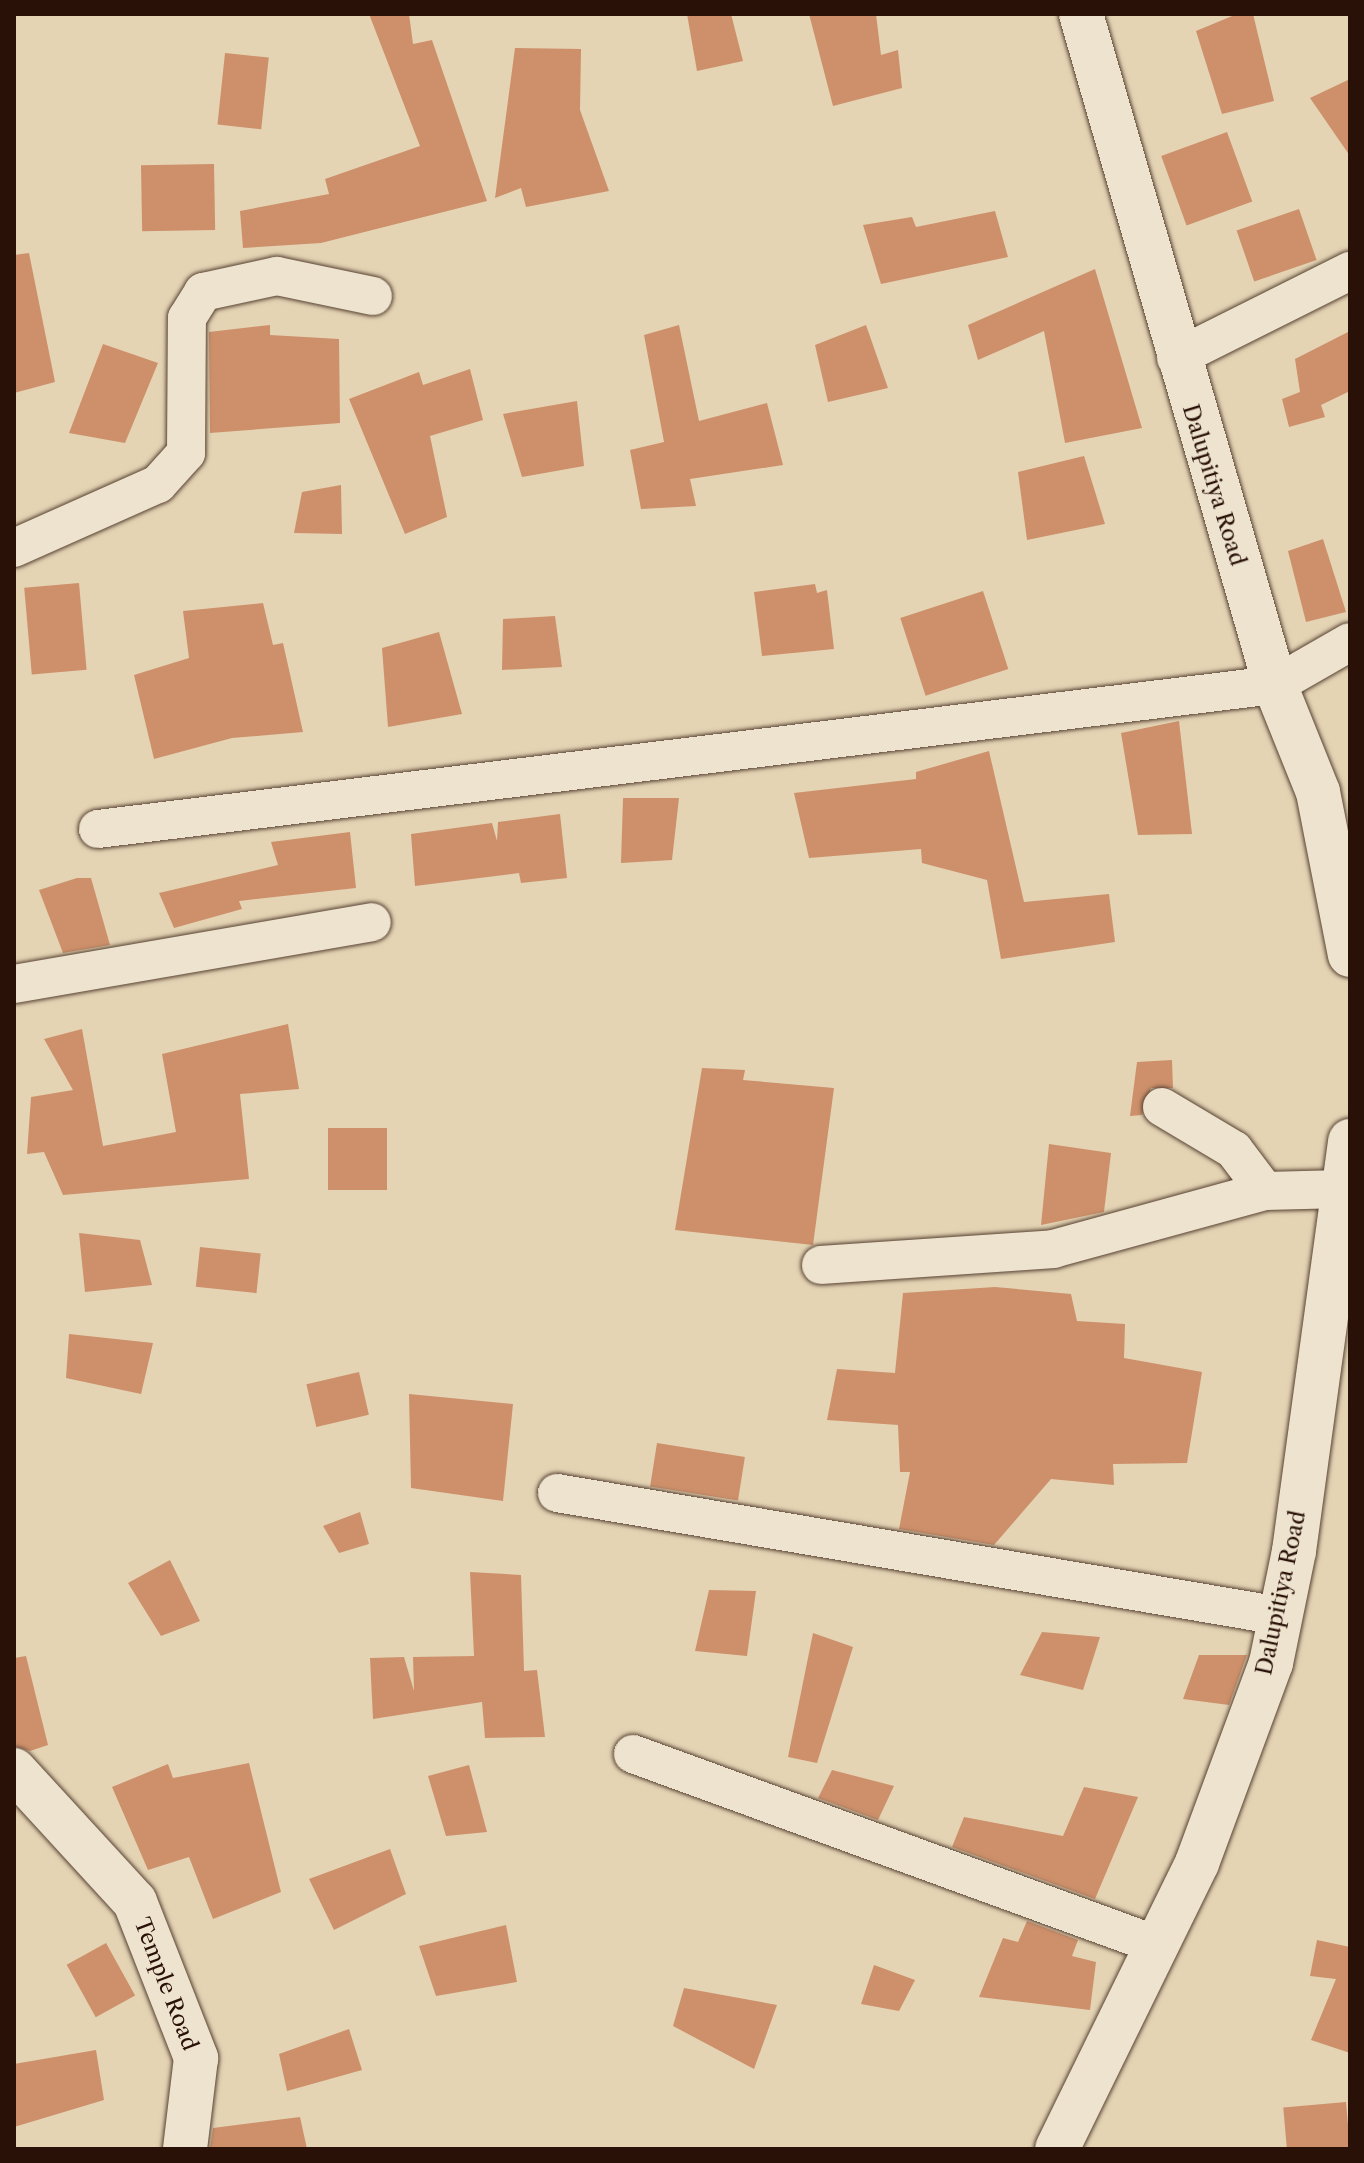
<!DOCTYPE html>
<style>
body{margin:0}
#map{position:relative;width:1364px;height:2163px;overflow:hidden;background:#e4d4b4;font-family:"Libre Caslon Text",serif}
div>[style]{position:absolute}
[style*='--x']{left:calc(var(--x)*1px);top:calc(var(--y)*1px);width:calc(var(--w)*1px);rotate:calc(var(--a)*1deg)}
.building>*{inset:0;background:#cd906b;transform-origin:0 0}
.roads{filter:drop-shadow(0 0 2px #584233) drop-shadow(0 0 2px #584233)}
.minor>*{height:38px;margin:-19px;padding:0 19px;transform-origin:19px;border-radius:19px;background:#ede3ce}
.tertiary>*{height:44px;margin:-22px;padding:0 22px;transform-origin:22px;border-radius:22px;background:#ede3ce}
span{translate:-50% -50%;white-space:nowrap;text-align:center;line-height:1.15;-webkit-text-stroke:6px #ede3ce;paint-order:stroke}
.street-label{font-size:22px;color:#2a1108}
.frame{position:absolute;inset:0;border:16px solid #2a1108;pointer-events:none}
</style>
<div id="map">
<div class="building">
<div style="clip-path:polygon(369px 14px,409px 14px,413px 44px,432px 40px,487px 201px,321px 243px,243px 248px,240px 211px,329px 194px,325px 179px,420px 146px)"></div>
<div style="clip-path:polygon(687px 14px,731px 14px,743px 61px,697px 71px)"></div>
<div style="clip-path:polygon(809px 14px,876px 14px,881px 55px,898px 50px,902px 88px,833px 106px)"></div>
<div style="clip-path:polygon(1237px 14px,1253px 14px,1274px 101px,1222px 114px,1196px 31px)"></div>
<div style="clip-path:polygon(515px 48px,581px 49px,580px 110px,609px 191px,526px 207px,521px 188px,495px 198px)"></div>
<div style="left:225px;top:53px;width:44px;height:72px;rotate:6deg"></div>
<div style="clip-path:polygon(1350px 79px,1350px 156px,1310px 98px)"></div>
<div style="left:1227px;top:132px;width:74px;height:70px;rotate:70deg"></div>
<div style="left:214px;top:164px;width:66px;height:73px;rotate:89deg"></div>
<div style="left:1299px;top:209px;width:54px;height:66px;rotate:71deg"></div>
<div style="clip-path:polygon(995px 211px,1008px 257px,881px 284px,863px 225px,912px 217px,916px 227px)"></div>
<div style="clip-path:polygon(29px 253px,55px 382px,14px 393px,14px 255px)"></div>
<div style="clip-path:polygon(1095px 269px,1142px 428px,1065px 443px,1044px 331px,978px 360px,968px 325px)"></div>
<div style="clip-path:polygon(270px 325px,270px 335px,339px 339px,340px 423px,210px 433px,209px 332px)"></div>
<div style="clip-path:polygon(679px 325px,699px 421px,767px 403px,783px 465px,690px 479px,696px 506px,641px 509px,630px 450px,664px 442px,644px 335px)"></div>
<div style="clip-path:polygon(866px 325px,888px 388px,828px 402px,815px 345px)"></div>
<div style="clip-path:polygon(1350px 331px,1350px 391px,1321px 405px,1325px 417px,1289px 427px,1282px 399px,1300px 392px,1295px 359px)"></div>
<div style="clip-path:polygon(103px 344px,158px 363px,125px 443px,69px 433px)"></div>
<div style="clip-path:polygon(470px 369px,483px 420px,430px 436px,447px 517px,405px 534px,349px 399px,419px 372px,423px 385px)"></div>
<div style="clip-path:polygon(577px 401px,584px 466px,522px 477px,503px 414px)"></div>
<div style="clip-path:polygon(1084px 456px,1105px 524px,1027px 540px,1018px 472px)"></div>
<div style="clip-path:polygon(341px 485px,342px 534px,294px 533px,302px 492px)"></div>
<div style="clip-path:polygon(1323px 539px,1346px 612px,1306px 622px,1288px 551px)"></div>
<div style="left:79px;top:583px;width:87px;height:55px;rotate:85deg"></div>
<div style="clip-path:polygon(815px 584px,817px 593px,827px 590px,834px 649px,762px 656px,754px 592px)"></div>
<div style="left:983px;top:591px;width:82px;height:87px;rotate:72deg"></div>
<div style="clip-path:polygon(263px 603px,273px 645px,283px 643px,303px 732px,232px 738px,154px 759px,134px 675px,189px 658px,183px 611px)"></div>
<div style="clip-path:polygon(555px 616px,562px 667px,502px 670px,503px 619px)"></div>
<div style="clip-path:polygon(439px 632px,462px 714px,388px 727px,382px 648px)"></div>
<div style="clip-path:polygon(1179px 721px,1192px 834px,1138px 835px,1121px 733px)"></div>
<div style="clip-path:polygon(989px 751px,1024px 902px,1109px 894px,1115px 942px,1001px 959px,987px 880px,922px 863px,921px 849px,809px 858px,794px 793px,916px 779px,916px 772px)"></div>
<div style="clip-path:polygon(623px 798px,679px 798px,672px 860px,621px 863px)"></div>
<div style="clip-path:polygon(560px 814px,567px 878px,521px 883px,519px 873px,415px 886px,411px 834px,492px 823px,497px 841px,498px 822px)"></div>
<div style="clip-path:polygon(350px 832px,356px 888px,239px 901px,242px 909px,174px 928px,159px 893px,278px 865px,271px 842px)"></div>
<div style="clip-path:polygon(77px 878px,91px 878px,110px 945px,63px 953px,39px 890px)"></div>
<div style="clip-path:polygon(288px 1024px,299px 1089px,240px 1094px,249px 1179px,63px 1195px,44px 1152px,27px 1154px,31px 1097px,73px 1090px,44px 1039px,82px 1029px,103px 1146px,176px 1132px,162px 1054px)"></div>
<div style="clip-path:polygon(1172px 1060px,1173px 1088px,1151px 1088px,1142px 1115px,1130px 1116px,1137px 1062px)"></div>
<div style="clip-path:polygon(702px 1068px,745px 1070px,743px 1080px,834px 1088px,813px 1245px,675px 1230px)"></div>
<div style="left:328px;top:1128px;width:59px;height:62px"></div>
<div style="clip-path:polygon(1049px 1144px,1111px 1153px,1104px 1212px,1041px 1225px)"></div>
<div style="clip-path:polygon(79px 1233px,140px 1240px,152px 1285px,85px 1292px)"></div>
<div style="left:200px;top:1247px;width:61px;height:40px;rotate:6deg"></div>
<div style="clip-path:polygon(995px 1287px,1071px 1294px,1077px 1321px,1125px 1324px,1124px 1358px,1202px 1372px,1187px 1463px,1113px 1464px,1114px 1485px,1051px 1479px,994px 1545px,899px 1529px,910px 1472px,900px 1472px,898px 1425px,827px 1420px,837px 1369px,895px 1373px,903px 1293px)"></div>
<div style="clip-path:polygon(69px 1334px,153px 1343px,141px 1394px,66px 1378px)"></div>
<div style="left:359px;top:1372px;width:44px;height:54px;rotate:77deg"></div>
<div style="clip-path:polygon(409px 1394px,513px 1404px,503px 1501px,411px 1488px)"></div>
<div style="left:657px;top:1443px;width:89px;height:44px;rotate:9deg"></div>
<div style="clip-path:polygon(360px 1512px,369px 1544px,339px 1553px,323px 1526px)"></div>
<div style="clip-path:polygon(170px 1560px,200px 1621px,161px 1636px,128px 1583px)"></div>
<div style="clip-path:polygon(470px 1572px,521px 1575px,524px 1671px,537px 1670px,545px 1737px,485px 1738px,482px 1702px,373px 1719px,370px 1658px,404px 1657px,414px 1691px,413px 1657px,474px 1656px)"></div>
<div style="clip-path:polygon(709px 1590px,756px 1591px,747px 1656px,695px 1651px)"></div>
<div style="clip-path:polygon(1042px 1632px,1100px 1637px,1083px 1690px,1020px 1675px)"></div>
<div style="clip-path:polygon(813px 1633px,853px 1647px,817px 1763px,788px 1757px)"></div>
<div style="clip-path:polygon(1199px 1655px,1247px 1655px,1229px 1705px,1183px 1699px)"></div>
<div style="clip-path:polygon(26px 1656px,48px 1745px,30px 1751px,14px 1746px,14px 1658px)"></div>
<div style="clip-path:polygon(249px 1763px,281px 1892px,213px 1919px,189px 1857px,148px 1870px,112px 1787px,168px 1764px,173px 1778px)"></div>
<div style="clip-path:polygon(469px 1765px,487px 1832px,446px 1836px,428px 1776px)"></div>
<div style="clip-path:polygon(832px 1770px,894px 1786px,878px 1820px,818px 1798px)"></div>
<div style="clip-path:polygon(1084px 1787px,1138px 1797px,1095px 1899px,952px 1847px,964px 1817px,1063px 1836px)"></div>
<div style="clip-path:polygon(390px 1849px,406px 1894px,334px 1930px,309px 1879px)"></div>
<div style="clip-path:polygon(1027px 1921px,1078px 1940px,1072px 1956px,1096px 1962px,1090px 2010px,979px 1997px,1003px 1938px,1018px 1942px)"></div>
<div style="clip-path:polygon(506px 1925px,517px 1982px,436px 1996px,419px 1946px)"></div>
<div style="clip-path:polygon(1317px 1940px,1350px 1947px,1350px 2053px,1311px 2040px,1336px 1979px,1310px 1976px)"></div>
<div style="left:106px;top:1943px;width:60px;height:45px;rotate:61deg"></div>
<div style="clip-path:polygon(874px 1965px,915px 1980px,899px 2011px,861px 2004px)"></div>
<div style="clip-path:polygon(684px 1988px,777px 2005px,754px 2069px,673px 2026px)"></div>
<div style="clip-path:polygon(349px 2029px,362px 2070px,287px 2091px,279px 2054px)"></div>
<div style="clip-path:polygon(96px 2050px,104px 2100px,14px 2127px,14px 2064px)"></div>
<div style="left:1346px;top:2102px;width:47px;height:63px;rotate:85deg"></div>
<div style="clip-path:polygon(300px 2117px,307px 2149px,210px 2149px,213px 2128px)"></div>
</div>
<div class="roads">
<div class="minor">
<div style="--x:1176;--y:358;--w:195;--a:-26.6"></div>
<div style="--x:14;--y:548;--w:158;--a:-24"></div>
<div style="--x:158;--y:484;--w:42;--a:-47.9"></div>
<div style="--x:186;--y:453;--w:135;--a:-89.6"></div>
<div style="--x:187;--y:318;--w:31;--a:-58"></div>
<div style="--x:203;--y:292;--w:76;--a:-12.2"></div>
<div style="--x:277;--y:276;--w:98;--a:11.8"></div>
<div style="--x:98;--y:829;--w:1186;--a:-6.98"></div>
<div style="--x:1275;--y:685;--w:86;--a:-29.8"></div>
<div style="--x:14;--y:984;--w:363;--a:-9.8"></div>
<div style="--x:1162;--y:1107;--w:84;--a:30.8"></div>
<div style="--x:1234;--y:1150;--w:51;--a:52.9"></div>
<div style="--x:821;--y:1265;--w:233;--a:-3.9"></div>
<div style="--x:1053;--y:1249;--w:220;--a:-15.3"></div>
<div style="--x:1265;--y:1191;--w:78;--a:-1.5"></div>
<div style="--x:557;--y:1493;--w:733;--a:9.65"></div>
<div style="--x:633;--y:1754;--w:558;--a:20.03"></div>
</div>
<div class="tertiary">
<div style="--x:1081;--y:14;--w:698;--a:73.87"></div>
<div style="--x:1275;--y:685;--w:115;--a:68.1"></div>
<div style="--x:1318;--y:792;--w:166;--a:78.9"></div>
<div style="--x:14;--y:1770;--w:179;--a:47.5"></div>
<div style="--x:135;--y:1902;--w:168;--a:68.6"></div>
<div style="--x:196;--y:2058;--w:92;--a:96.9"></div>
<div style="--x:1057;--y:2149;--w:318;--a:-63.9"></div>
<div style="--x:1197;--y:1863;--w:213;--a:-69.7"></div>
<div style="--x:1271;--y:1663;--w:114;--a:-78.4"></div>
<div style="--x:1294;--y:1551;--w:414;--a:-82.2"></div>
</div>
</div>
<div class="street-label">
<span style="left:1214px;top:485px;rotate:73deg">Dalupitiya Road</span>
<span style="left:1281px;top:1593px;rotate:-78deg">Dalupitiya Road</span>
<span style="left:166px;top:1984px;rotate:69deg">Temple Road</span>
</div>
<div class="frame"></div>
</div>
